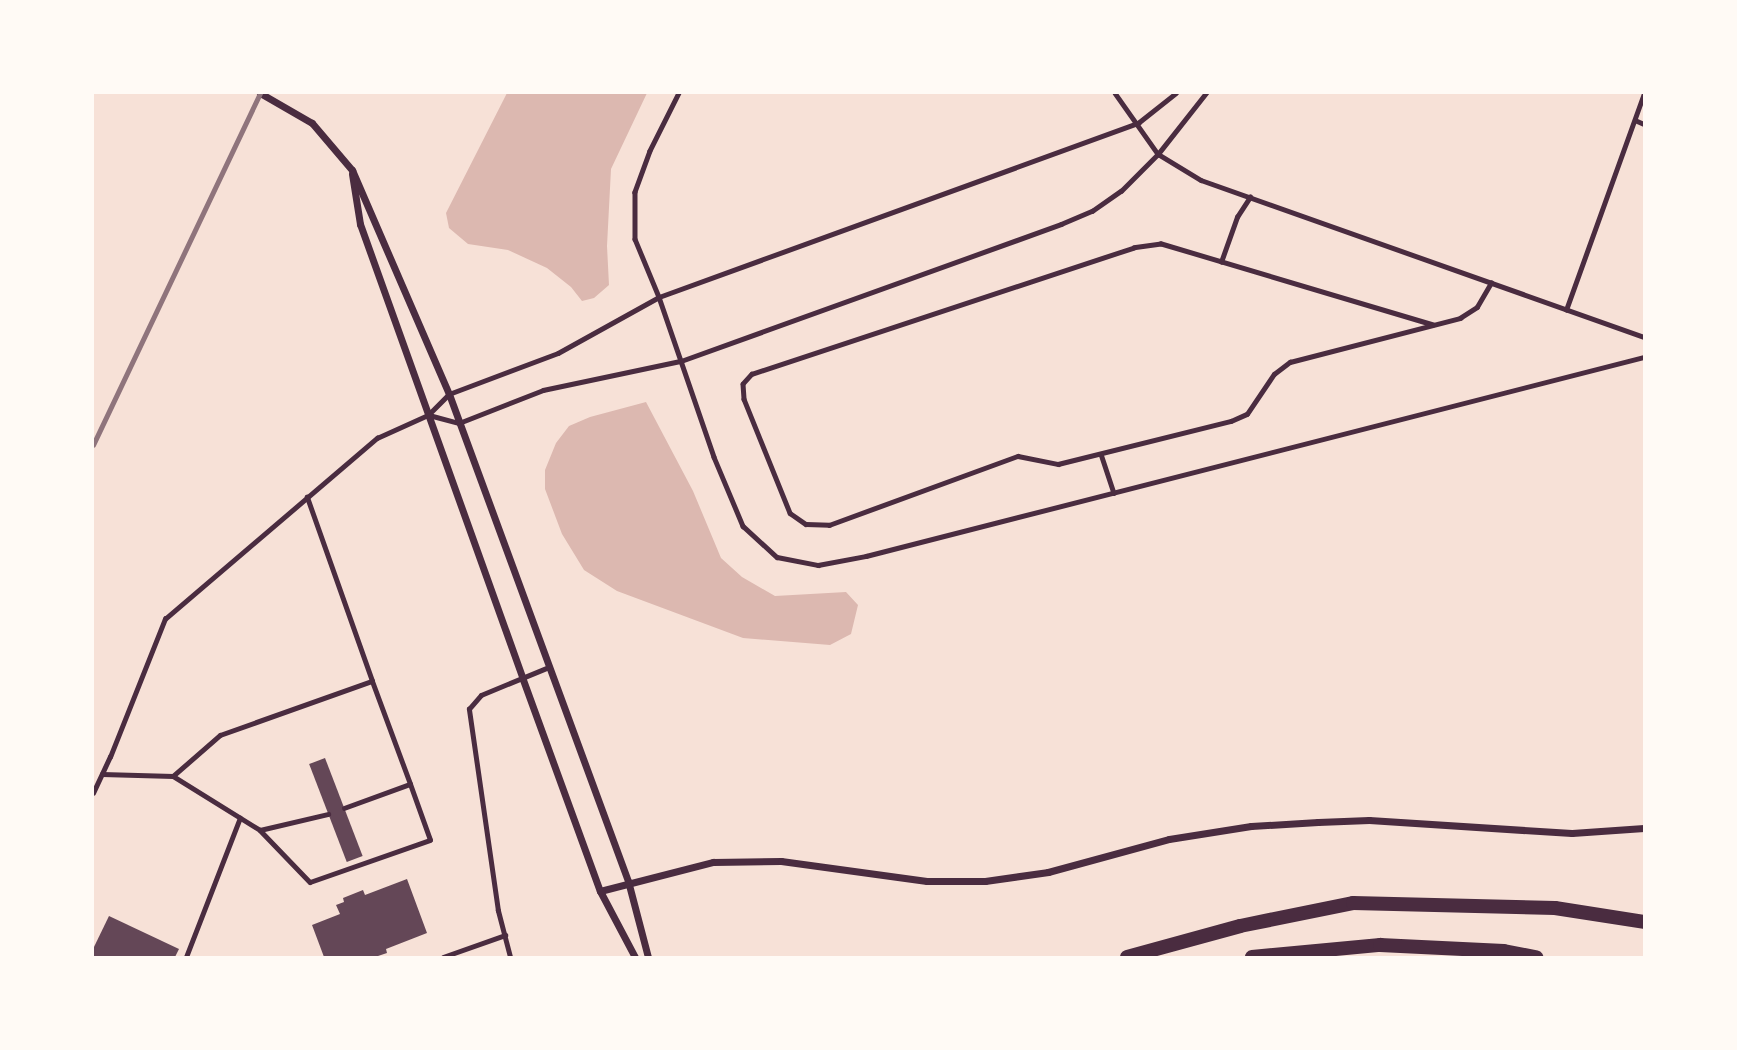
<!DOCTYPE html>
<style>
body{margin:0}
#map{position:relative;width:1737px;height:1050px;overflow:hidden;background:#f7e1d7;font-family:"IBM Plex Sans",sans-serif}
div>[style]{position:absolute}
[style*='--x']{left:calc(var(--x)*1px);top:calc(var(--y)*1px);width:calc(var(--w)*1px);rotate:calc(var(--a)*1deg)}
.water>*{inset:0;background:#dcb8b0}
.building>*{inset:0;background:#644757;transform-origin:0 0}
.service>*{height:4.5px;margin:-2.25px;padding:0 2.25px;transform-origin:2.25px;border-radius:2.25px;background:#4a2c40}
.minor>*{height:7px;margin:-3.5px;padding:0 3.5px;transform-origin:3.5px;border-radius:3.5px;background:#4a2c40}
.trunk>*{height:14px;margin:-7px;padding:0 7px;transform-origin:7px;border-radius:7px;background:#4a2c40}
.rail>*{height:4.5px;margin:-2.25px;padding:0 2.25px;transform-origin:2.25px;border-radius:2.25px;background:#8f747c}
span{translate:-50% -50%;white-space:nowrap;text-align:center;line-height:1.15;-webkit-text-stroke:7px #fffaf5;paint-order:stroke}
.frame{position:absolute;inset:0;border:94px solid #fffaf5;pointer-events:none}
</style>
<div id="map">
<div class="water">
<div style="clip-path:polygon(507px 93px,647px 93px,611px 169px,607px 246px,609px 285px,594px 298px,582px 301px,571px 287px,547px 268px,508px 250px,468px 244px,449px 228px,446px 213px)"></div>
<div style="clip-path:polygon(646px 402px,693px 491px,721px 558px,742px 577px,775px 596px,846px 592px,858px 605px,851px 634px,830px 645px,743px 638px,617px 591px,584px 570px,562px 534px,545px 489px,545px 470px,556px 443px,569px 426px,590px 417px)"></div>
</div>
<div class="building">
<div style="left:325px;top:758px;width:105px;height:17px;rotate:69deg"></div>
<div style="clip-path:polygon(407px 879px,427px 933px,386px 949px,387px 953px,375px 957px,324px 957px,312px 925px,340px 914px,336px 905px,344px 902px,343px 898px,363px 890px,365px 895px)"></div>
<div style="clip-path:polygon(109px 916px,179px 949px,175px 957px,93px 957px,93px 949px)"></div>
</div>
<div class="service">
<div style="--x:679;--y:93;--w:65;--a:116.6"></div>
<div style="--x:650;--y:151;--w:44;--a:110.1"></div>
<div style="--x:635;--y:192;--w:47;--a:90"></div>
<div style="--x:635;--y:239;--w:63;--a:67.5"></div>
<div style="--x:659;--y:297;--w:169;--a:71"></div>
<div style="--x:714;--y:457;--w:75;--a:67.2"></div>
<div style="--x:743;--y:526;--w:46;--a:42.4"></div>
<div style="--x:777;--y:557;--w:42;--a:11"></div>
<div style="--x:818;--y:565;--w:49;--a:-10.6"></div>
<div style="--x:866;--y:556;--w:803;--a:-14.35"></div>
<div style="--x:1115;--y:93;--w:75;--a:54.8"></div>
<div style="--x:1158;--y:154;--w:50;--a:31.2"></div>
<div style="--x:1201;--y:180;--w:470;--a:19.5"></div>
<div style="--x:1635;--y:120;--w:10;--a:24"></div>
<div style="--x:1221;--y:262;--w:48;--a:-70.4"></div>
<div style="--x:1237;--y:217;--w:24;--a:-57"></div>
<div style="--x:1566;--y:310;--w:231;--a:-70.2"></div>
<div style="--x:1433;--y:325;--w:284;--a:-163.4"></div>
<div style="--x:1161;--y:244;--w:27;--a:172"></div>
<div style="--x:1134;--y:248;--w:402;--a:161.7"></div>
<div style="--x:752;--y:374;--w:13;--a:132"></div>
<div style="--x:743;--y:384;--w:15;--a:86"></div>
<div style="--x:744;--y:399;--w:123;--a:68"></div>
<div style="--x:790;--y:513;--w:19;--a:35"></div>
<div style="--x:806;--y:524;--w:23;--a:2"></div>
<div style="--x:829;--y:525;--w:201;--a:-20.1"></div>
<div style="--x:1018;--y:456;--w:41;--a:11.3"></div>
<div style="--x:1058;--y:464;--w:178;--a:-14"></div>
<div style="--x:1231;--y:421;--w:17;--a:-24"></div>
<div style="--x:1247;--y:414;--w:48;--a:-56"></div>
<div style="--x:1274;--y:374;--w:20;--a:-37"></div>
<div style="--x:1290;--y:362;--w:176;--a:-14.5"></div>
<div style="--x:1460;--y:318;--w:20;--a:-33"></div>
<div style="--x:1477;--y:307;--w:28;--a:-60"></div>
<div style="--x:429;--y:415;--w:31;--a:15"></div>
<div style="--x:459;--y:423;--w:90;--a:-21.4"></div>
<div style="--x:543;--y:390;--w:141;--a:-11.9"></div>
<div style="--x:681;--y:361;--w:404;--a:-19.8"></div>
<div style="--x:1061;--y:224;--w:34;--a:-23"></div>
<div style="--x:1092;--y:211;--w:35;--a:-35"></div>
<div style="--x:1121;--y:191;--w:52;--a:-45"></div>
<div style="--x:1158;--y:154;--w:78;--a:-51.8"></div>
<div style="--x:1101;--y:454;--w:41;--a:71.6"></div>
<div style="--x:102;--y:774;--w:71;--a:1.6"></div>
<div style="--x:173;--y:776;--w:62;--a:-41.1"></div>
<div style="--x:220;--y:735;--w:161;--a:-19.6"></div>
<div style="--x:372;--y:681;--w:195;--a:-109.5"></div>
<div style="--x:173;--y:776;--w:102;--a:31.8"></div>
<div style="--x:260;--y:830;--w:70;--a:-13.2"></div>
<div style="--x:93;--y:793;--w:40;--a:-65"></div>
<div style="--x:110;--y:757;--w:149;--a:-68.3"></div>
<div style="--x:165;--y:619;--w:279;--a:-40.5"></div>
<div style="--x:377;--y:438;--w:56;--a:-24.3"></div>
<div style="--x:428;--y:415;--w:30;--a:-45"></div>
<div style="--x:449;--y:394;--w:116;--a:-20.6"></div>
<div style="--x:558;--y:353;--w:115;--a:-29"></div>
<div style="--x:659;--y:297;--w:510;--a:-19.96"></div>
<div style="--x:1138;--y:123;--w:48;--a:-38.3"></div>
<div style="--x:344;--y:808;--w:70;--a:-20"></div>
<div style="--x:410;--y:784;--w:110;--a:-110.3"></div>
<div style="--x:260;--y:830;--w:72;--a:46.1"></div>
<div style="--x:310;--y:882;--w:127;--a:-19.3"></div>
<div style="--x:430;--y:840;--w:59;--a:-109.7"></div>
<div style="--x:186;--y:957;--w:149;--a:-68.8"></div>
<div style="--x:443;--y:957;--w:66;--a:-19.5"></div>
<div style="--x:510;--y:957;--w:48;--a:-104.6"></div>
<div style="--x:498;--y:911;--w:204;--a:-98.2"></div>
<div style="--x:469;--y:709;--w:18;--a:-49"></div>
<div style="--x:481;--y:695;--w:74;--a:-22.4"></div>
</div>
<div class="minor">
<div style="--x:260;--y:93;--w:60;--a:30"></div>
<div style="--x:312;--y:123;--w:62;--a:49.6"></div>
<div style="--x:352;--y:170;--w:244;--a:66.6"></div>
<div style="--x:449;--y:394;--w:519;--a:69.82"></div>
<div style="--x:628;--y:881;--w:79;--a:75.3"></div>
<div style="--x:352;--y:174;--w:51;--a:80.9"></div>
<div style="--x:360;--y:224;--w:481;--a:70.3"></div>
<div style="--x:522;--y:677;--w:228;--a:70"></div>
<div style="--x:600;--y:891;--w:75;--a:62.1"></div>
<div style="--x:600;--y:891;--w:117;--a:-14.4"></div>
<div style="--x:713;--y:862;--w:68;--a:-0.8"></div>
<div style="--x:781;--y:861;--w:147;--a:7.8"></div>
<div style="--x:927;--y:881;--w:58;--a:0"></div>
<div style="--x:985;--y:881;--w:64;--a:-8.1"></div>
<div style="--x:1048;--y:872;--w:125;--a:-15.3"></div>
<div style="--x:1169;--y:839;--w:83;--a:-9"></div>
<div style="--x:1251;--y:826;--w:67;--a:-3.4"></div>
<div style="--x:1318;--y:822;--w:51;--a:-2.2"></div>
<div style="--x:1369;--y:820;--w:203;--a:3.7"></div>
<div style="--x:1572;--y:833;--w:72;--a:-4"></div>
</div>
<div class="trunk">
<div style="--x:1127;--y:957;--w:117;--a:-15.3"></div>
<div style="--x:1240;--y:926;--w:115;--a:-11.5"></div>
<div style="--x:1353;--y:903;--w:202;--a:1.4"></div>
<div style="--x:1555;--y:908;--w:90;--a:8.9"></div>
<div style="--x:1252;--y:957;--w:129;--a:-5.4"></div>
<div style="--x:1380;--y:945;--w:124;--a:2.8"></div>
<div style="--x:1504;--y:951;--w:33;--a:11"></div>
</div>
<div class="rail">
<div style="--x:93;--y:445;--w:390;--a:-64.6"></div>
</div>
<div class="frame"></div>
</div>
